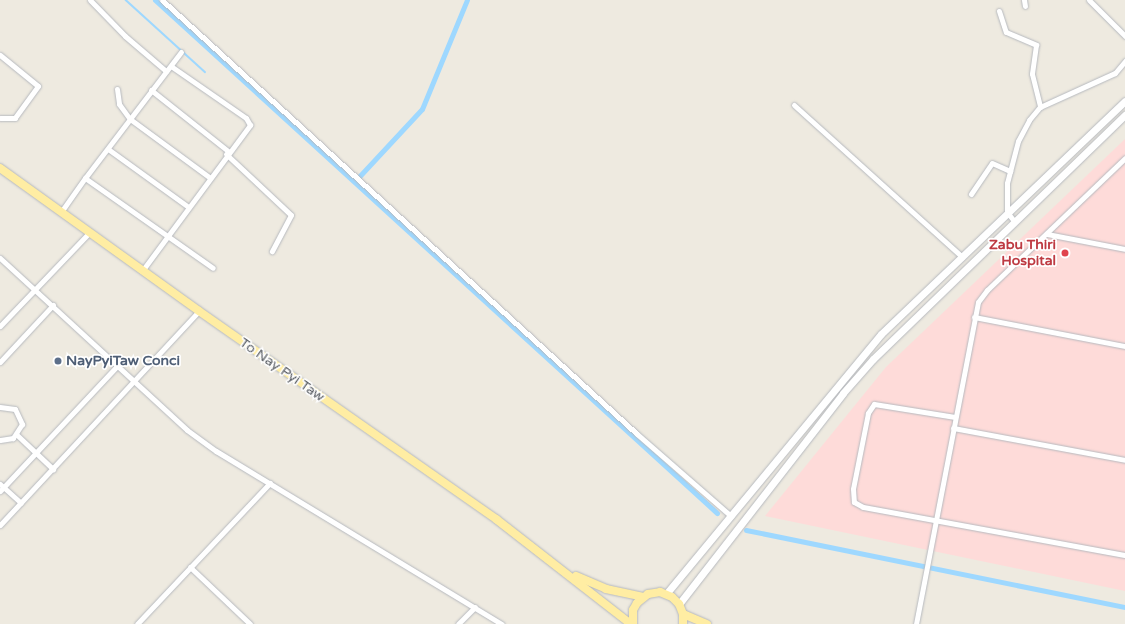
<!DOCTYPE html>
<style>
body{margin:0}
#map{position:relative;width:1125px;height:624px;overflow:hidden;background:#eeeae0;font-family:"Varela Round",sans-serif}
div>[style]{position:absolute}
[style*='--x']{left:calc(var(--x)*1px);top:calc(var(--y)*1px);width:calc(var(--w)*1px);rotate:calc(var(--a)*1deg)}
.medical>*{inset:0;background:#fedbd9}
.stream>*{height:1.5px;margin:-0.75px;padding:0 0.75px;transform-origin:0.75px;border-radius:0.75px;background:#9ed8ff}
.canal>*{height:5px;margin:-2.5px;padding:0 2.5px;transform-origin:2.5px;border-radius:2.5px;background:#9ed8ff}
.roads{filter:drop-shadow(0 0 1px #b6b9be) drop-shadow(0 0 1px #b6b9be)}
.street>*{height:5px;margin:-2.5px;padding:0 2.5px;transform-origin:2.5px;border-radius:2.5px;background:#fff}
.secondary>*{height:7px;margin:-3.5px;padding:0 3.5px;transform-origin:3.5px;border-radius:3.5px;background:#fff}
.primary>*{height:8px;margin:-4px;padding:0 4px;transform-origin:4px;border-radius:4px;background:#ffeda3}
.dots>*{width:11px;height:11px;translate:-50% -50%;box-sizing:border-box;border:2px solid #fff;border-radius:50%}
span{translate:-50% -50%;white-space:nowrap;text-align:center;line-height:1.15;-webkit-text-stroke:3.5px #fff;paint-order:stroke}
.health-label{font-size:14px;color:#be3a42;font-weight:700}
.right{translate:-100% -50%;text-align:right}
.service-label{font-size:14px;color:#4e5e75;font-weight:700}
.left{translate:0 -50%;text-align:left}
.street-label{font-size:14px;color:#595d63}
</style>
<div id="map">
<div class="medical">
<div style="clip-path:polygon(1125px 139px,1125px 591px,765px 516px,886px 367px)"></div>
</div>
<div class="stream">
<div style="--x:126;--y:0;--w:107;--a:42.3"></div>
</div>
<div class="canal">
<div style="--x:155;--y:0;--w:761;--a:42.39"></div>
<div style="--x:355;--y:181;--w:98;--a:-47.1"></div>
<div style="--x:422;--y:109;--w:118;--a:-67.6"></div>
<div style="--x:746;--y:530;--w:387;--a:11.5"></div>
</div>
<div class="roads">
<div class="street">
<div style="--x:90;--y:0;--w:50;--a:45.8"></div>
<div style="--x:125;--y:36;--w:54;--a:40.5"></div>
<div style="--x:162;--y:0;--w:643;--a:42.42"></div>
<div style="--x:637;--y:434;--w:125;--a:41.1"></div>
<div style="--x:1024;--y:0;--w:6;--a:81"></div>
<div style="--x:1089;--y:0;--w:51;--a:45"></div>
<div style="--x:999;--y:11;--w:22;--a:72"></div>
<div style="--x:1006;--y:32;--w:33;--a:23"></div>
<div style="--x:1036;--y:45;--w:29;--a:98"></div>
<div style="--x:1032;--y:74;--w:34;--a:76"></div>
<div style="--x:181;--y:52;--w:158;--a:127.3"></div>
<div style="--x:85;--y:178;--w:156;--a:35.1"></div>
<div style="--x:0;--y:55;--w:49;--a:39.2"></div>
<div style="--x:38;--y:86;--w:39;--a:126"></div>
<div style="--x:15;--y:118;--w:15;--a:180"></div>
<div style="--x:117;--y:89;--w:15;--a:82"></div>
<div style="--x:119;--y:104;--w:19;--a:54"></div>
<div style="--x:130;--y:119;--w:98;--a:36.3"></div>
<div style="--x:151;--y:90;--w:98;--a:38.4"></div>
<div style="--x:794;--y:105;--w:227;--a:42.1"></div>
<div style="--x:108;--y:149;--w:97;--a:35.8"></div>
<div style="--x:226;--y:154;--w:89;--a:43.2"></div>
<div style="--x:291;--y:215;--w:41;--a:117.8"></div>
<div style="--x:971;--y:194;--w:37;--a:-56"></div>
<div style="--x:992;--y:163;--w:20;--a:24"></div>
<div style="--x:61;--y:212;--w:42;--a:-54.8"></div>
<div style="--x:1014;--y:221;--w:11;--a:-128"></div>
<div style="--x:1007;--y:212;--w:29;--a:-90"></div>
<div style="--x:1007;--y:183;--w:43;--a:-75.3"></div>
<div style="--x:1018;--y:141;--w:24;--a:-62"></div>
<div style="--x:1029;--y:120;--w:17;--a:-50"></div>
<div style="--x:1040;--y:107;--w:82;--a:-24.4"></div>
<div style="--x:1115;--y:73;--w:16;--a:-50"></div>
<div style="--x:1047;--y:234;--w:79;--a:10.9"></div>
<div style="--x:0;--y:258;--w:254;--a:42.6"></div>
<div style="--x:187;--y:430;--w:36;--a:36"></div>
<div style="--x:216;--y:451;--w:334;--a:31.2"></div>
<div style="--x:142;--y:271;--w:182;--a:-53.5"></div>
<div style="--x:250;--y:125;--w:8;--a:-120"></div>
<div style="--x:246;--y:118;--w:91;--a:-145.3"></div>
<div style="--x:974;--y:317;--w:154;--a:10.9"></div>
<div style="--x:0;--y:326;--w:129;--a:-46.3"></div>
<div style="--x:0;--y:362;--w:78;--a:-47.1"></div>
<div style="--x:0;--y:407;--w:15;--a:8"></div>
<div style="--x:15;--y:409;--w:17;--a:65"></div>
<div style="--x:22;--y:424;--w:17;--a:123"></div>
<div style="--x:13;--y:438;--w:13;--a:171"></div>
<div style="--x:955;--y:417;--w:82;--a:-170.9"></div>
<div style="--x:874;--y:404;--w:11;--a:124"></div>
<div style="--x:868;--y:413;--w:77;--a:101.2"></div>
<div style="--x:853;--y:489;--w:13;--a:86"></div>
<div style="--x:854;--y:502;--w:10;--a:29"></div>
<div style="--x:863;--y:507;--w:266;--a:10.4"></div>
<div style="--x:953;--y:428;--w:175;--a:10.5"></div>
<div style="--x:17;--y:435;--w:50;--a:43.4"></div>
<div style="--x:0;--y:484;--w:28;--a:42"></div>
<div style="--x:0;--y:491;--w:173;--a:-46.9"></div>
<div style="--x:0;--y:525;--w:292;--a:-47.1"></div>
<div style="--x:190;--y:567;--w:83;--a:43.5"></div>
<div style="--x:137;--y:624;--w:194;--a:-46.7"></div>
<div style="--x:458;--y:624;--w:24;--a:-45"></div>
<div style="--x:916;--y:624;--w:328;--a:-79.1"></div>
<div style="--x:978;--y:302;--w:15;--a:-53"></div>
<div style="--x:987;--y:290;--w:191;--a:-43.7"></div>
</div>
<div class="secondary">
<div style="--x:666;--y:594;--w:337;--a:-50.4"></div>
<div style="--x:881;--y:334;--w:337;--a:-43.7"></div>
<div style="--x:679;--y:604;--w:267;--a:-52.1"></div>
<div style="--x:843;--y:393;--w:45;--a:-48.6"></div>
<div style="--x:873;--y:359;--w:351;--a:-44.1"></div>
</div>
<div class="primary">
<div style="--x:0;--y:168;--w:245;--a:35.7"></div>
<div style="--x:199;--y:311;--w:363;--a:35"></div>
<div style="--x:496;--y:519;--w:171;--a:37.9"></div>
<div style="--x:576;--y:576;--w:33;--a:23"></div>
<div style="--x:606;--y:589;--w:38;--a:12"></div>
<div style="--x:683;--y:614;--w:26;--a:23"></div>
<div style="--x:633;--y:624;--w:14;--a:-90"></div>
<div style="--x:633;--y:610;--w:8;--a:-60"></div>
<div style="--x:637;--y:603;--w:14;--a:-39"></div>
<div style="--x:648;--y:594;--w:12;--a:-9"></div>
<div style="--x:660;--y:592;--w:13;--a:23"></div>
<div style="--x:672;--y:597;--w:10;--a:45"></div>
<div style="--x:679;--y:604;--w:11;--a:68"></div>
<div style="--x:683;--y:614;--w:10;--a:90"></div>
</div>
</div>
<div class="dots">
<div style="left:1065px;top:253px;background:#e0444e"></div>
<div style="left:58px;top:361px;background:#5c6f8a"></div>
</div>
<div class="health-label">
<span class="right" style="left:1056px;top:253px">Zabu Thiri<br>Hospital</span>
</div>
<div class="service-label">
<span class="left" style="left:66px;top:361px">NayPyiTaw Conci</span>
</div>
<div class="street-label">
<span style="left:282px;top:370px;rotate:35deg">To Nay Pyi Taw</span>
</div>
</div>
